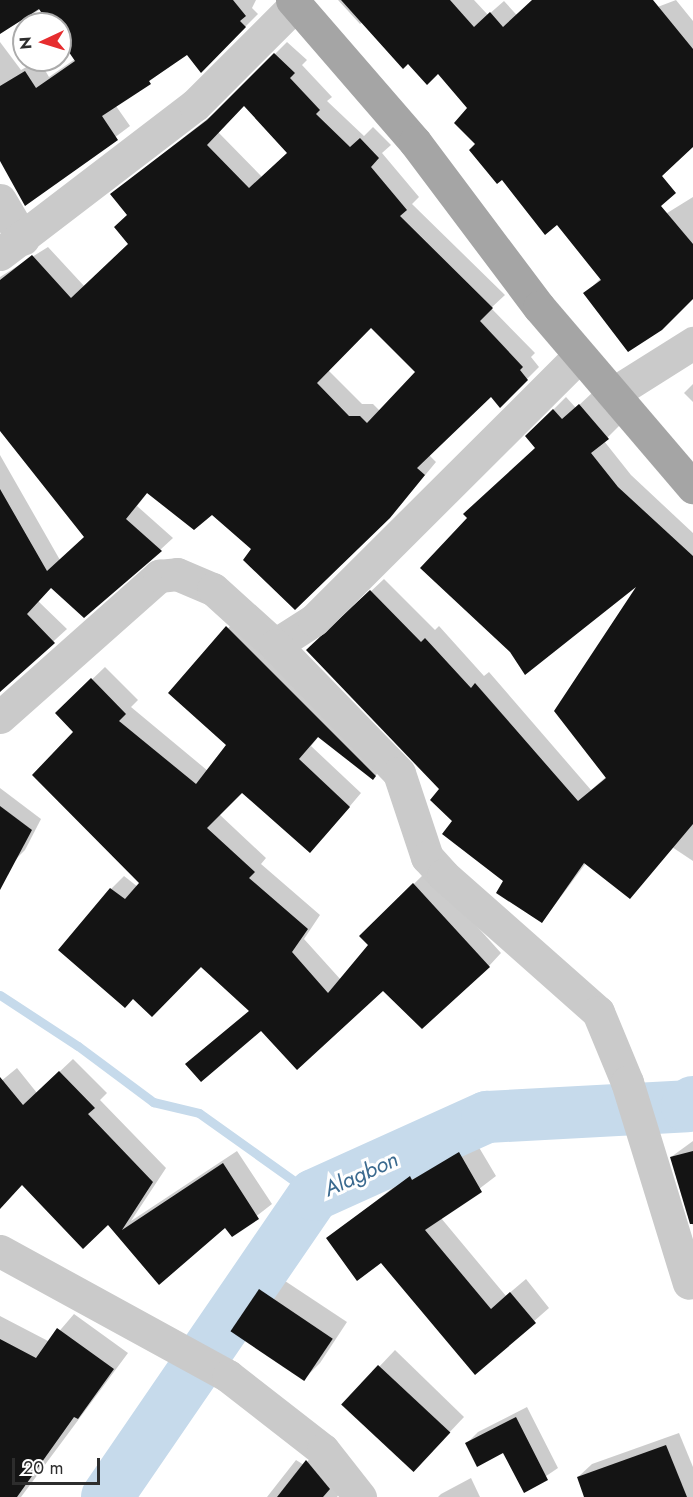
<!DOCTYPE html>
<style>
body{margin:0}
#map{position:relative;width:693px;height:1497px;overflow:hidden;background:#fff;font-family:Jost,sans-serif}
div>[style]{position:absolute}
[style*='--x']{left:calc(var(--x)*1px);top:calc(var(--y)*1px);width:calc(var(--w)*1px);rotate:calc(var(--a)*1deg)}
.shadow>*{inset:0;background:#0003}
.stream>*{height:9px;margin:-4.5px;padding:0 4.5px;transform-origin:4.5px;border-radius:4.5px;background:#c6daeb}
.river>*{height:52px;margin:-26px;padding:0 26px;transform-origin:26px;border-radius:26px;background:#c6daeb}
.building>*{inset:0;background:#141414;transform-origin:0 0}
.street>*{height:33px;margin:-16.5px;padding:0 16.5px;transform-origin:16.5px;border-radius:16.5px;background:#cacaca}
.primary>*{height:33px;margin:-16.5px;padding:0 16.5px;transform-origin:16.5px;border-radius:16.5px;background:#a5a5a5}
span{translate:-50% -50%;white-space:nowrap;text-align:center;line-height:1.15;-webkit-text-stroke:6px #fff;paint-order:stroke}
.water-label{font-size:22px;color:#3b6a8f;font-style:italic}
.north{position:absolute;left:12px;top:12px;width:60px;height:60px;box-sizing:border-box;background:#fff;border:2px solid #ababab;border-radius:50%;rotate:266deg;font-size:16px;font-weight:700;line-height:24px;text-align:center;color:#2d2d2d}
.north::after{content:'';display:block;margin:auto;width:21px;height:27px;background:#e62d2f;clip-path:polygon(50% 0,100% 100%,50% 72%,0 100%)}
.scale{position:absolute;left:12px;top:1458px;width:88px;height:27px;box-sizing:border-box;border:3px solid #2d2d2d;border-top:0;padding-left:8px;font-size:18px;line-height:21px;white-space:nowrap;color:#2d2d2d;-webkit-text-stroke:4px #fff;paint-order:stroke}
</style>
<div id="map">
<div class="shadow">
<div style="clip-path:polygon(0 0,256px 0,252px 8px,258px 14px,201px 71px,187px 53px,116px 106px,130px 126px,26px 204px,0 158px,0 42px,21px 70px,39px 60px,49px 77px,75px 59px,60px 37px,60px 24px,51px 24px,41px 9px,0 33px)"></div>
<div style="clip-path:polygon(338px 0,474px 0,488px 15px,504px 1px,556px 58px,543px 0,642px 0,647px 11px,676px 0,693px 21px,693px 146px,557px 223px,477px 143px,469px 108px,439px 72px,408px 62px,363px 22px,360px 24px)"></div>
<div style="clip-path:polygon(evenodd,287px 42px,307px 60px,302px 65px,332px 97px,327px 101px,364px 136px,373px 127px,391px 145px,382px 153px,419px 197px,412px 204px,505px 295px,491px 308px,535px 353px,531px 357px,539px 367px,500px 406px,491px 395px,429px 455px,436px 462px,402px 503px,295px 608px,253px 549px,213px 513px,148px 492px,137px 506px,173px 538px,160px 550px,51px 587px,38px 601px,67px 629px,0 690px,0 455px,60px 560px,86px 537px,0 429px,0 277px,48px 247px,85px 287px,130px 244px,129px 214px,112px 194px,221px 108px,287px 42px,244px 104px,289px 152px,262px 177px,218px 132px,244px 104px,287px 42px,371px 326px,417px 372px,380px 411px,373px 404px,362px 404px,328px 370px,371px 326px)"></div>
<div style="clip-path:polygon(693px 197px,693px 297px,585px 294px,601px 278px,609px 249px)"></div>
<div style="clip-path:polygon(693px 384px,693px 402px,684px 393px)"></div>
<div style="clip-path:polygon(593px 392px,620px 425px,604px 441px,631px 475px,693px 533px,693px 861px,672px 847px,630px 897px,586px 863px,542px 922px,454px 821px,441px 789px,321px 638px,384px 579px,435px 630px,439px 626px,484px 676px,489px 672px,591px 790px,607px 776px,641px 582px,527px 436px,566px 397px,576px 408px)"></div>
<div style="clip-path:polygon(240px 615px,388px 763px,373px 778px,319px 736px,311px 746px,361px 793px,323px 838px,242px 791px,219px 814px,266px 858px,261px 864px,320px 915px,304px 939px,341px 980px,370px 945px,361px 936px,427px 871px,501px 953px,489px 966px,383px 989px,200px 1052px,250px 1010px,111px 889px,124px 876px,138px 887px,141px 883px,76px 732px,57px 713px,105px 667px,138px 700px,131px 707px,208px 771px,228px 745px,170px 693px)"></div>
<div style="clip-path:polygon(0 788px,41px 819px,25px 850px,15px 860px,0 859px)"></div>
<div style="clip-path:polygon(73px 1059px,107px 1093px,100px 1100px,166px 1168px,131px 1221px,237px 1151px,272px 1204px,232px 1235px,226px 1225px,159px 1283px,108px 1223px,23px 1183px,0 1205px,0 1082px,17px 1068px,37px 1093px)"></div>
<div style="clip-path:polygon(474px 1139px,496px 1176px,441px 1218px,506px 1296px,526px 1279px,549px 1308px,475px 1373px,381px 1261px,328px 1239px,424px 1163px,427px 1166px)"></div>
<div style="clip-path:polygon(693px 1141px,693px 1226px,671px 1157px)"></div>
<div style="clip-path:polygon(276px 1275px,347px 1322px,320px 1363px,304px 1379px,260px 1290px)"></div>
<div style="clip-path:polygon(74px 1314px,128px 1353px,21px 1497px,0 1497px,0 1316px,50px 1342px)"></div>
<div style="clip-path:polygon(395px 1350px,464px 1417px,429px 1454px,344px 1404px)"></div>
<div style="clip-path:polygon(527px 1407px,558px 1468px,524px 1491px,504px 1451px,467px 1443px,478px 1432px)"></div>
<div style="clip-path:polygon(679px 1433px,693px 1467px,693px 1497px,585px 1497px,578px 1477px,592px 1464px)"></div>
<div style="clip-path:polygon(321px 1447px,342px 1490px,337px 1497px,267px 1497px,296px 1460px,304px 1465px)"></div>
<div style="clip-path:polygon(471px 1478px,480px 1497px,438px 1497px,441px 1494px)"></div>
</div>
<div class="stream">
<div style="--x:0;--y:995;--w:93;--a:33.2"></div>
<div style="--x:78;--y:1046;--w:94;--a:36.7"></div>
<div style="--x:153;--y:1102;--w:47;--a:13.4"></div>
<div style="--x:199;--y:1113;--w:141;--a:35.5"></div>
</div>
<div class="river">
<div style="--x:107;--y:1497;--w:366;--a:-55.6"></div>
<div style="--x:314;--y:1195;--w:190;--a:-24.3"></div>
<div style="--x:487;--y:1117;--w:200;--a:-3.1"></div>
<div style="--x:687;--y:1106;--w:7;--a:-34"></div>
</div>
<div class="building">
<div style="clip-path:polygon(0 0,233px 0,246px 16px,240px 21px,246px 27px,201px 73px,187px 55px,149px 81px,151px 84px,102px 116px,118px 140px,25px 206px,0 161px,0 86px,25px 71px,36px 88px,75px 61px,60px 39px,60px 24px,49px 24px,39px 9px,0 34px)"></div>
<div style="clip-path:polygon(341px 0,450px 0,474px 27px,490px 12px,503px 27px,532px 0,653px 0,693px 49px,693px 147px,662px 176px,676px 193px,661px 206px,693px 244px,693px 299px,662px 330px,628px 352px,583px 293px,601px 280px,557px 225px,545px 235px,502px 180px,497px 184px,469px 150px,475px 144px,454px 123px,467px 108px,438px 74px,427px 85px,408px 64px,403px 69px)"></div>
<div style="clip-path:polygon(evenodd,274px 53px,295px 73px,290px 78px,320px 110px,316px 114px,350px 147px,360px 138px,379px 158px,371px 167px,407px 210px,400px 216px,493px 308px,480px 321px,523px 367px,520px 370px,528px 380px,500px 408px,491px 397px,417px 468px,425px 475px,390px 518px,295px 610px,243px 560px,251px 549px,212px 515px,194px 530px,147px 493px,126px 519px,162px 551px,84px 618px,51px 588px,27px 614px,55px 643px,0 692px,0 489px,47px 571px,84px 537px,0 431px,0 280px,32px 255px,71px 298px,128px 244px,114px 227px,127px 215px,110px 194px,207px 120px,274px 53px,244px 106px,287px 153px,249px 188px,207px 145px,244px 106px,274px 53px,371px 328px,415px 372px,367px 423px,360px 416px,349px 416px,317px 383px,371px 328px)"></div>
<div style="clip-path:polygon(579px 404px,609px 439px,591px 453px,618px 487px,693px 556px,693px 824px,630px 899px,584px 863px,542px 923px,496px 893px,503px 881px,442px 834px,452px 821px,430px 800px,439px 789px,306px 650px,370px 590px,421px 642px,425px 638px,471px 688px,475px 683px,578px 801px,606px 778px,554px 711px,636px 587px,525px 675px,510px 652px,420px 568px,467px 518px,463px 514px,535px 448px,525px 436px,553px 409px,562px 419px)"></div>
<div style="clip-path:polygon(226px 626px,376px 776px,373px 780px,318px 737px,299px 759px,350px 807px,310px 853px,242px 793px,207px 828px,255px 872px,249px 878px,308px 929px,292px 952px,328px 993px,368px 945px,359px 936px,413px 883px,490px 967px,422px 1029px,383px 991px,297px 1070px,261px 1031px,201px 1082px,185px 1064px,249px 1011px,201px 967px,152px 1017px,133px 999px,125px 1008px,58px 950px,110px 888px,125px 899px,139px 883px,32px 775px,73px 732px,55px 713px,91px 678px,126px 714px,119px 721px,196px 784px,226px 745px,168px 693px)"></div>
<div style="clip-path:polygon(0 806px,32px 830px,0 890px)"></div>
<div style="clip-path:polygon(59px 1071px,95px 1108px,88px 1114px,153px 1182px,122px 1230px,223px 1163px,259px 1219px,232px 1237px,225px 1228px,159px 1285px,108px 1225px,83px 1249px,22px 1185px,0 1209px,0 1077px,23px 1105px)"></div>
<div style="clip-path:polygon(693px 1151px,693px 1224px,690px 1224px,670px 1157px)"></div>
<div style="clip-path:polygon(459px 1152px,482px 1192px,425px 1230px,491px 1309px,510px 1292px,536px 1323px,475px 1375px,381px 1263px,357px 1281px,326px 1238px,410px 1176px,412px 1180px)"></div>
<div style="left:259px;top:1289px;width:89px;height:51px;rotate:34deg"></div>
<div style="clip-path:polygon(57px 1328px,114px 1369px,78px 1419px,74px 1417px,17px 1497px,0 1497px,0 1339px,36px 1358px)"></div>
<div style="left:378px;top:1365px;width:99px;height:54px;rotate:43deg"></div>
<div style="clip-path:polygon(516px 1417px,548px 1480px,524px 1493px,503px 1453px,477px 1467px,465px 1443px)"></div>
<div style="clip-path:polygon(666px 1445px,687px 1497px,584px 1497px,577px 1477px)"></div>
<div style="clip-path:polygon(306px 1460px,330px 1489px,323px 1497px,277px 1497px)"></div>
</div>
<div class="street">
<div style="--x:0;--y:200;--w:45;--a:59.5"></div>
<div style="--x:0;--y:254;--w:245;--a:-37.4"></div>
<div style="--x:195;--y:105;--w:141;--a:-45"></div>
<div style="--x:612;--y:394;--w:96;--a:-32.2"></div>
<div style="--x:275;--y:645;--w:46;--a:-32.7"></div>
<div style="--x:314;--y:620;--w:375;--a:-44.9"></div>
<div style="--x:0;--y:717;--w:213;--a:-41.6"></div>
<div style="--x:159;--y:576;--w:18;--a:-6"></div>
<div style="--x:177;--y:574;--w:39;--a:23"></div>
<div style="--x:213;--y:589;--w:84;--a:42.1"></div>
<div style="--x:275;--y:645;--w:178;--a:45.9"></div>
<div style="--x:399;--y:773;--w:89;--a:71.6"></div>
<div style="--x:427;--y:857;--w:24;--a:48"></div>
<div style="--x:443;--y:875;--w:207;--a:41.5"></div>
<div style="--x:598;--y:1012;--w:76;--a:67.5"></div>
<div style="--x:627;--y:1082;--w:210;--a:72.9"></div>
<div style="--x:0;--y:1251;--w:260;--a:28.7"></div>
<div style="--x:228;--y:1376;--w:120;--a:37.9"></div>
<div style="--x:323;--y:1450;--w:60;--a:51.8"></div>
</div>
<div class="primary">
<div style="--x:292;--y:0;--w:188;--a:49.1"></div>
<div style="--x:415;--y:142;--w:206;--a:53.1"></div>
<div style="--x:539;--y:307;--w:237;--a:49.5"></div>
</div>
<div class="water-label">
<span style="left:361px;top:1174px;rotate:-24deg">Alagbon</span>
</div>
<div class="north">N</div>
<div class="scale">20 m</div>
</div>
